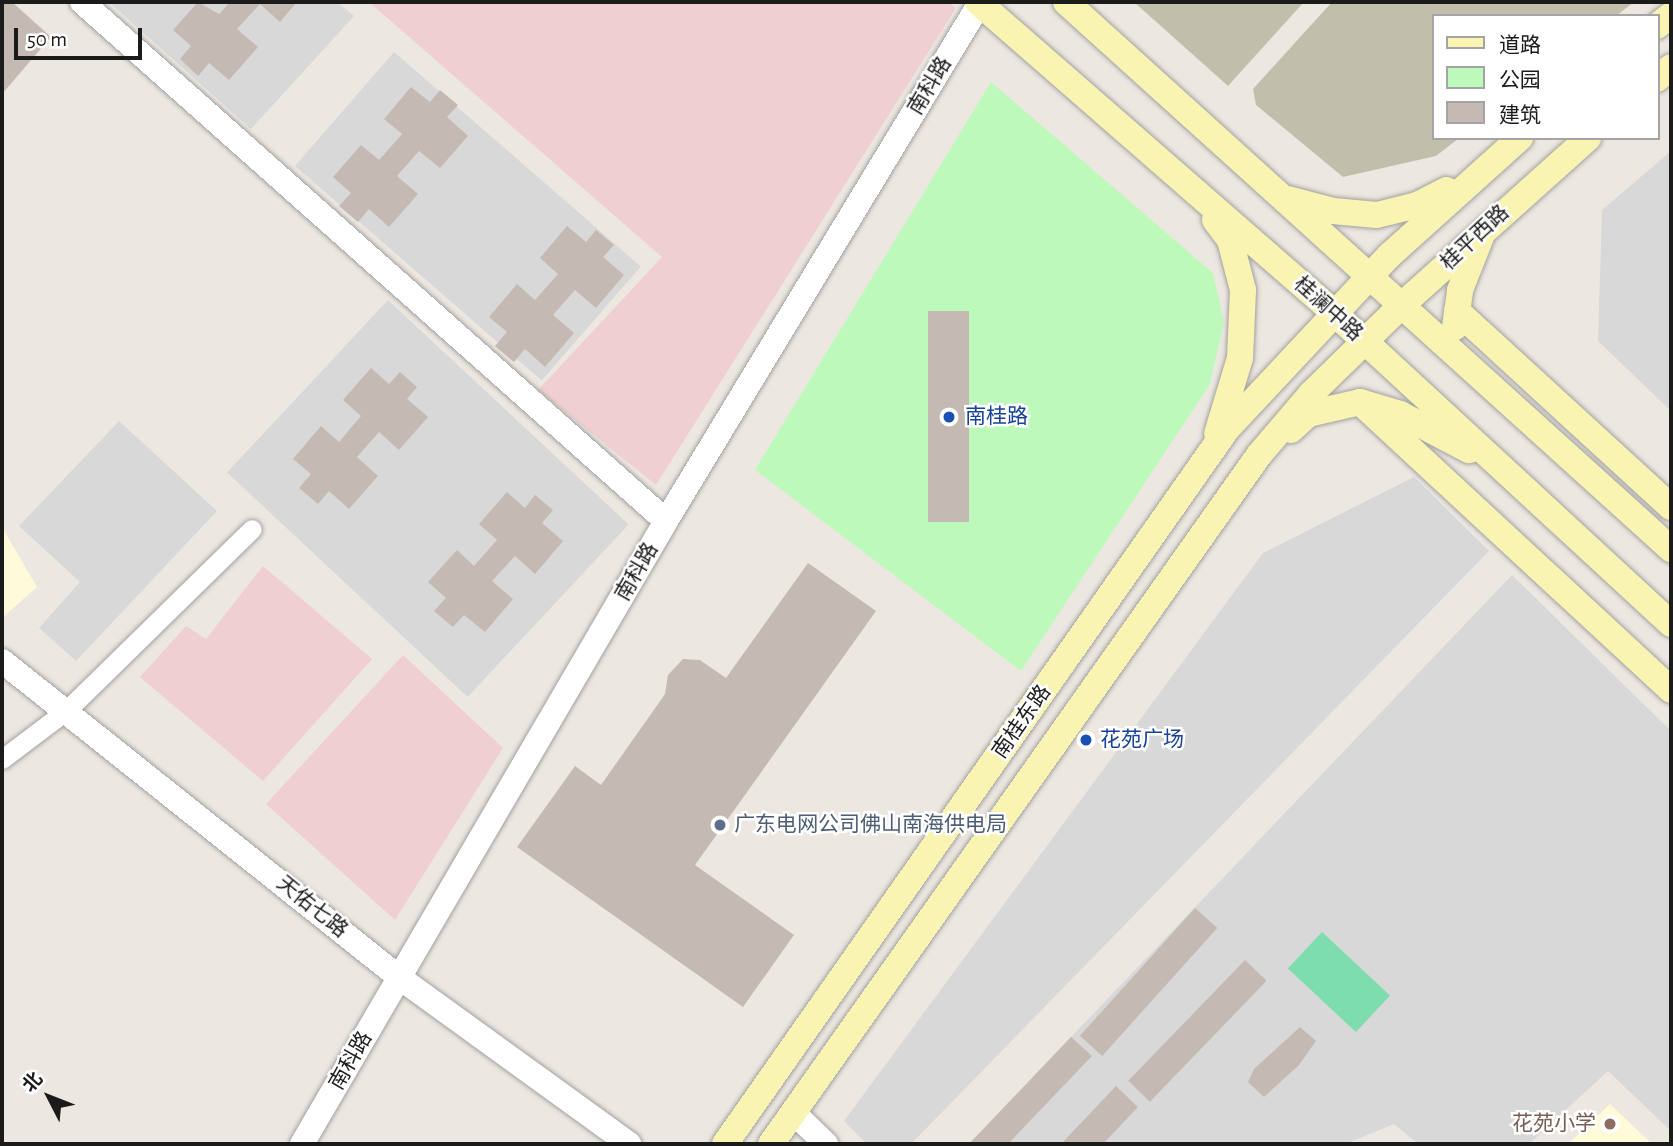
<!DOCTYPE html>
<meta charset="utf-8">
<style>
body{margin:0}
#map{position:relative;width:1673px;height:1146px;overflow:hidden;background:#ede7e1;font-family:"Alegreya Sans","Noto Sans SC",sans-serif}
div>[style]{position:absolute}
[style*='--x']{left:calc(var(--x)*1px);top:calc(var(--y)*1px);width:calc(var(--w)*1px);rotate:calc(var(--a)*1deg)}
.residential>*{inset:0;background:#d9d8d8;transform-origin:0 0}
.commercial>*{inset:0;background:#efcfd2}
.education>*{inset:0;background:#fffad8}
.construction>*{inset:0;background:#c1bfac}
.park>*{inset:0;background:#bef9bc}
.pitch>*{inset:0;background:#7dddac;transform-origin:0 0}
.building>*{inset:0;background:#c5b9b4;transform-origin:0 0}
.roads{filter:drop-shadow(0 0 2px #a2a2a2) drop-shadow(0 0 2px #a2a2a2)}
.minor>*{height:19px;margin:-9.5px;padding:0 9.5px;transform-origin:9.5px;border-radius:9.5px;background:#fff}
.tertiary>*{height:24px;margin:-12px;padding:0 12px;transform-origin:12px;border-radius:12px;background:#fff}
.secondary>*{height:26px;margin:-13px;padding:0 13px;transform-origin:13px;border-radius:13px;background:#f9f4b2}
.dots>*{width:19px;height:19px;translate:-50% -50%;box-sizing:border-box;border:4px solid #fff;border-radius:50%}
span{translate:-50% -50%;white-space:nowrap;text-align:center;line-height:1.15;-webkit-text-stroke:5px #fff;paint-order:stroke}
.street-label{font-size:21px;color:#1b1b1b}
.transit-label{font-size:21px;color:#164399}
.left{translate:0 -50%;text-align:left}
.service-label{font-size:21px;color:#4e5e75}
.education-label{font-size:21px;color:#785e54}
.right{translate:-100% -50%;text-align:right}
.frame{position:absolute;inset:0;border:4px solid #1b1b1b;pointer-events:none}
.legend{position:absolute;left:1432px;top:14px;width:228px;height:126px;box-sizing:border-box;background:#fff;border:2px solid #a4a4a4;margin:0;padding:9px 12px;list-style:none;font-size:21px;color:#1b1b1b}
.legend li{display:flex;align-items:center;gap:14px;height:35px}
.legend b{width:35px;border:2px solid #a4a4a4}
.north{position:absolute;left:14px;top:1062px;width:70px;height:70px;-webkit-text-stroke:5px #fff;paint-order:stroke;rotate:312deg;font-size:19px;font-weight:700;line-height:28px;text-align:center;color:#1b1b1b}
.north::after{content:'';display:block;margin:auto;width:24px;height:32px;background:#1b1b1b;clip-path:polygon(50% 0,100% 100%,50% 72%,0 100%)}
.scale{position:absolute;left:14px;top:28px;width:128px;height:32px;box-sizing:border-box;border:4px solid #1b1b1b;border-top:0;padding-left:9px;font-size:21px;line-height:24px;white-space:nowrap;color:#1b1b1b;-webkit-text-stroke:5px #fff;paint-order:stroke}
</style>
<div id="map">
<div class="residential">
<div style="clip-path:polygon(109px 2px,337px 2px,354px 16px,251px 129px)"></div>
<div style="left:394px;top:52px;width:327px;height:151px;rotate:41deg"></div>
<div style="clip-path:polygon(1671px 151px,1671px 411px,1598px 341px,1602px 210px)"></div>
<div style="left:388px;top:300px;width:329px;height:236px;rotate:43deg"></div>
<div style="clip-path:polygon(119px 421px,217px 511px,76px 661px,39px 628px,80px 582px,19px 526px)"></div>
<div style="clip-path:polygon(1414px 477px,1489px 551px,911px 1144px,867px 1144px,844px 1121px,1263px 553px)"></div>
<div style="clip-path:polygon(1512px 575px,1671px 731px,1671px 1131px,1608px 1071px,1529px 1144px,1418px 1144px,1394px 1124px,1345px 1144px,969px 1144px)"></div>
</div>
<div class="commercial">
<div style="clip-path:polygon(369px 2px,948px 2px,956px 8px,656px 485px,538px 390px,662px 257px)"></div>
<div style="clip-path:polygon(263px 566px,372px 659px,263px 781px,140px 677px,186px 626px,206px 639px)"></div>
<div style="clip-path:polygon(403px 655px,503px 748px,395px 920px,266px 804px)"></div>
</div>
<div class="education">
<div style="clip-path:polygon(2px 527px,37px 587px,2px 618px)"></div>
<div style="clip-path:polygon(1610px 1104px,1652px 1144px,1568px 1144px)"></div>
</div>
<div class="construction">
<div style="clip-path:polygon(1134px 2px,1304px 2px,1228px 86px)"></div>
<div style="clip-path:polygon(1332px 2px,1634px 2px,1616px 16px,1433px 16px,1433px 138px,1459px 138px,1436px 156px,1343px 177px,1256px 105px,1253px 89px)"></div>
</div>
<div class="park">
<div style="clip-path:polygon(991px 82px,1213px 273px,1224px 322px,1210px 384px,1021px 671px,755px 470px)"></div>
</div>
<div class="pitch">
<div style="left:1322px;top:932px;width:93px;height:50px;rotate:43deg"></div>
</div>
<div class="building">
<div style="clip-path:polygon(2px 2px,12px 2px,51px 37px,2px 94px)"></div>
<div style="clip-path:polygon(198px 2px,219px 14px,230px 2px,297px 2px,280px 22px,260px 4px,237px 29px,258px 47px,229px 80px,209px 63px,198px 76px,180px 59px,191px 46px,173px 30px)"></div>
<div style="clip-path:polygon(411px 87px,430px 102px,440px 90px,458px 105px,447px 117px,468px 136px,440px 168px,419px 151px,397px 176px,418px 194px,389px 227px,369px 209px,358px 222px,339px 206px,351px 193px,333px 177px,361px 145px,379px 160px,402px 134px,384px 119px)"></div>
<div style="clip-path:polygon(567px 226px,586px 242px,596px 230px,614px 245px,603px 257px,624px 275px,596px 308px,575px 290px,553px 315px,574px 333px,545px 367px,525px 349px,514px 362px,495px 346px,507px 332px,489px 317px,517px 284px,535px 300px,558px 274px,540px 258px)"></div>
<div style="left:928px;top:311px;width:41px;height:211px"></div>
<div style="clip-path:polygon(371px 368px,389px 384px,400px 372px,417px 387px,407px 399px,428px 417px,399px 450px,379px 432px,357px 457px,378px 476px,349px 509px,329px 491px,318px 504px,299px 488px,311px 474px,293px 459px,321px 426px,339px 442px,361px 416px,343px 400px)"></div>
<div style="clip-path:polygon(507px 492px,525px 508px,535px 495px,553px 510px,542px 523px,563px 541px,535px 574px,515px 556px,492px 581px,513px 599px,485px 632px,464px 615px,453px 627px,434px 611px,446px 598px,428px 582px,457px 550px,474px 566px,497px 540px,479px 524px)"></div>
<div style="clip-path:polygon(808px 563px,876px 611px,695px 865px,794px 935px,743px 1007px,517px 847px,575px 766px,601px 785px,665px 694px,668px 675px,683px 659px,700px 660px,726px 678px)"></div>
<div style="left:1195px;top:908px;width:30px;height:172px;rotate:42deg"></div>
<div style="left:1245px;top:960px;width:30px;height:168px;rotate:44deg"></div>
<div style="clip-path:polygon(1300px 1027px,1316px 1041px,1299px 1065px,1264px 1097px,1248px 1082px,1254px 1069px)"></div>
<div style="clip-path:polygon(1071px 1037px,1092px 1056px,1008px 1144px,969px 1144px)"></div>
<div style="clip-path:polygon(1116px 1086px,1138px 1107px,1103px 1144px,1061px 1144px)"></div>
</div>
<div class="roads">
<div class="minor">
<div style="--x:2;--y:759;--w:83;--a:-37.1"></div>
<div style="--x:68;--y:709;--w:257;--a:-44.4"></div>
</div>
<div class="tertiary">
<div style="--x:82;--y:2;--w:781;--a:41.63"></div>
<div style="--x:2;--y:661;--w:509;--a:38.54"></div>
<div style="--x:400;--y:978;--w:283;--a:35.9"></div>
<div style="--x:794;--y:1113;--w:45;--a:44.1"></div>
<div style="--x:302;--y:1144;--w:722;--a:-59.7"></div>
<div style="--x:666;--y:521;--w:606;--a:-58.78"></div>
</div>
<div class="secondary">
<div style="--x:978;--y:2;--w:471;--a:41.1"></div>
<div style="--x:1333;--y:312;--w:460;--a:42.7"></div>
<div style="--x:1066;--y:2;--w:816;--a:42.12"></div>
<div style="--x:1657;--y:26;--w:18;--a:-38"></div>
<div style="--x:1657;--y:79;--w:18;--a:-41"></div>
<div style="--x:1288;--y:199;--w:47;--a:14.9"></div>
<div style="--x:1333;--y:211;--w:44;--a:5.2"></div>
<div style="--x:1377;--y:215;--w:41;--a:-14"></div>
<div style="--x:1417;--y:205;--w:33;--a:-27"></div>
<div style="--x:1215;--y:220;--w:25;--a:53"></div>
<div style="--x:1230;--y:240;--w:52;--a:75.4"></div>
<div style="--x:1243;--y:290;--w:68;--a:92.5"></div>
<div style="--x:1240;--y:358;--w:79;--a:106.8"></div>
<div style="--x:1457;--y:311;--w:290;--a:42.5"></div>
<div style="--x:1455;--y:327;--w:37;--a:-82"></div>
<div style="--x:1460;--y:290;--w:57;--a:-68.4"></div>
<div style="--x:1360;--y:402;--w:424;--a:42.8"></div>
<div style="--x:1291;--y:430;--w:23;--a:-43"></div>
<div style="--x:1308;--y:414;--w:53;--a:-13"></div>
<div style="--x:1360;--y:402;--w:42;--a:16.7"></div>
<div style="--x:1400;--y:414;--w:78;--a:27.6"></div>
<div style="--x:725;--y:1144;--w:874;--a:-54.93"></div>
<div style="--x:1227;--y:429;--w:238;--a:-46.9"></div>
<div style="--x:1390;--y:255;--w:175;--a:-42"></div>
<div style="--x:771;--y:1144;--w:844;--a:-54.69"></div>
<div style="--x:1259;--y:455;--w:80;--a:-49.6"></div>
<div style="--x:1311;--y:394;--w:127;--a:-44.4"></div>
<div style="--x:1402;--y:305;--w:250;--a:-41.9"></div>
</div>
</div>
<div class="dots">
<div style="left:949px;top:417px;background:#1a4fb4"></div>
<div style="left:1086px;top:740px;background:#1a4fb4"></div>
<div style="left:720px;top:825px;background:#5c6f8a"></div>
<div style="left:1610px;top:1124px;background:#8d6e63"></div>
</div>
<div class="street-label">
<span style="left:930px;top:86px;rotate:-59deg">南科路</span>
<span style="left:1475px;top:238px;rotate:-43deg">桂平西路</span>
<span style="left:1328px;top:309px;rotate:42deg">桂澜中路</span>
<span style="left:637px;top:572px;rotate:-60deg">南科路</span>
<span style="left:1022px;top:722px;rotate:-55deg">南桂东路</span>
<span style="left:312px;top:907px;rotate:39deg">天佑七路</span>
<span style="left:351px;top:1061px;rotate:-60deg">南科路</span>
</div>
<div class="transit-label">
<span class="left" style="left:965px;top:417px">南桂路</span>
<span class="left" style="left:1100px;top:740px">花苑广场</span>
</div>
<div class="service-label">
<span class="left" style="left:734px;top:825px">广东电网公司佛山南海供电局</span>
</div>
<div class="education-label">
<span class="right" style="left:1596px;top:1124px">花苑小学</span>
</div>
<div class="frame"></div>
<ul class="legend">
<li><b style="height:9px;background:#f9f4b2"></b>道路</li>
<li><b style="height:19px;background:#bef9bc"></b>公园</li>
<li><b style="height:19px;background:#c5b9b4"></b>建筑</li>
</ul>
<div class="north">北</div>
<div class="scale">50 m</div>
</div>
